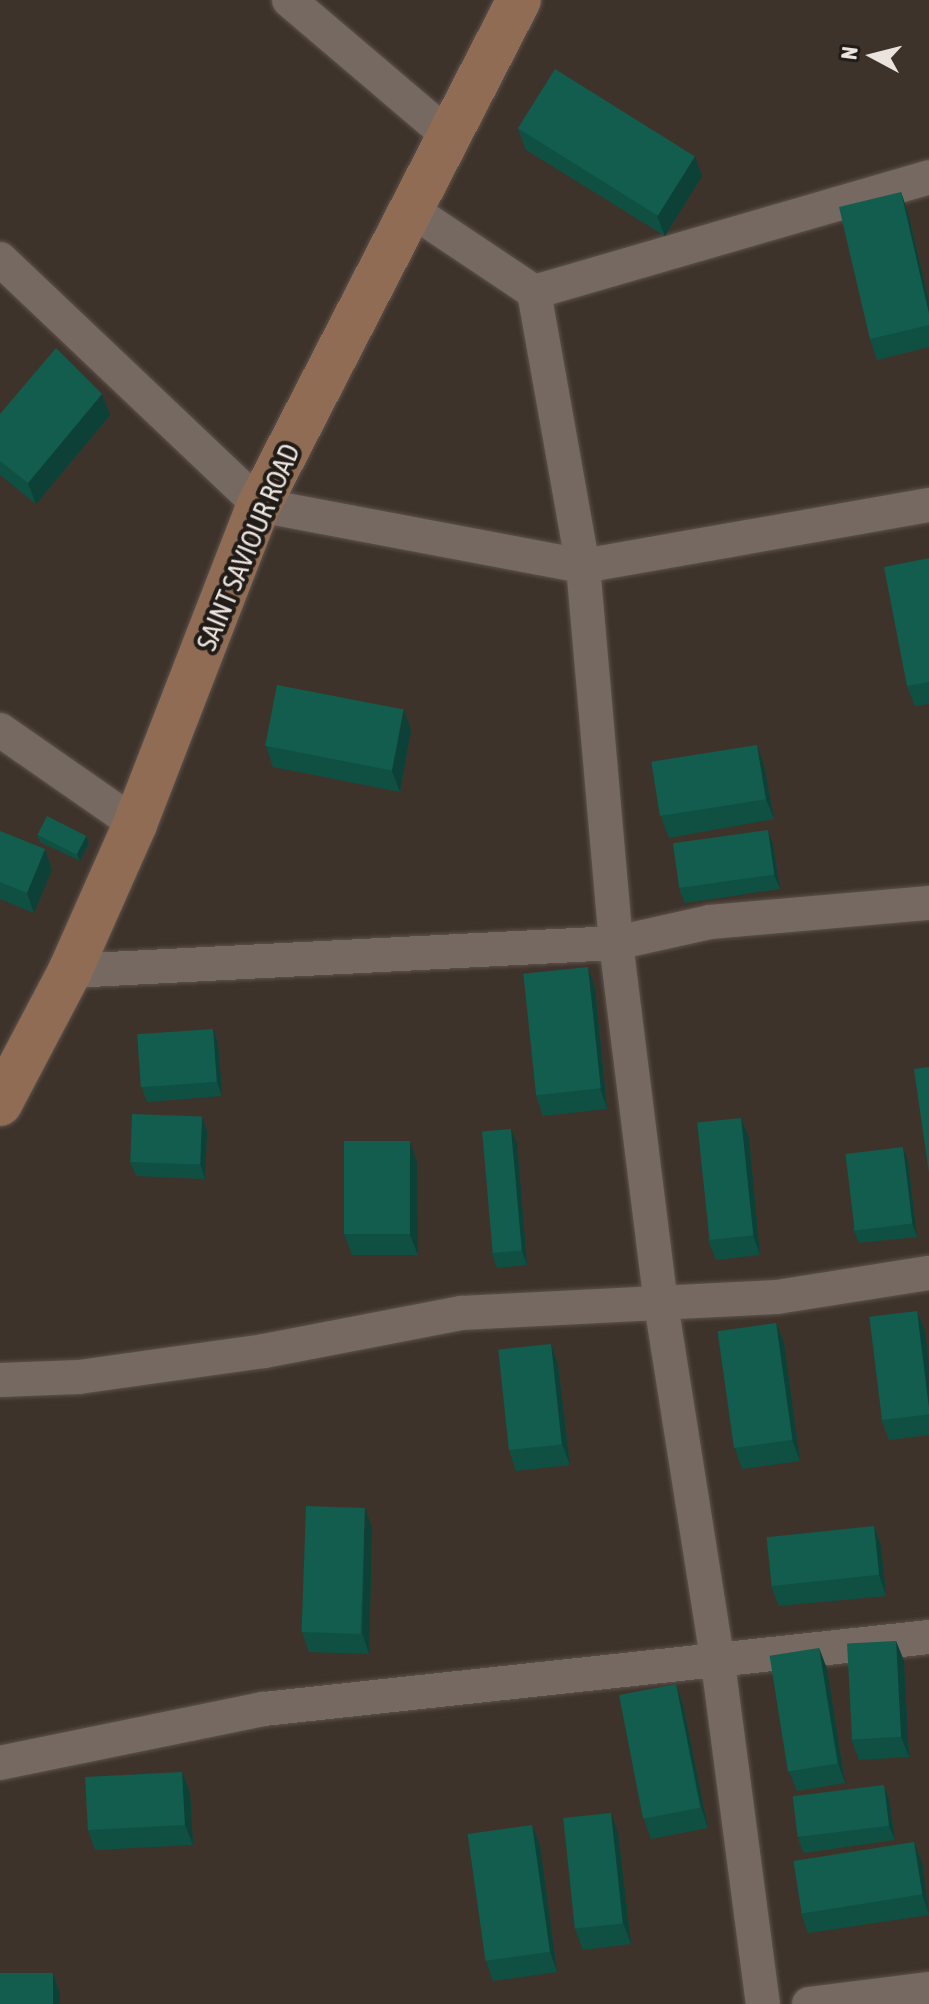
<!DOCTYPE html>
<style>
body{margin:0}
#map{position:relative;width:929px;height:2004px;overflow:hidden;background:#3e332b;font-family:"Asap Condensed",sans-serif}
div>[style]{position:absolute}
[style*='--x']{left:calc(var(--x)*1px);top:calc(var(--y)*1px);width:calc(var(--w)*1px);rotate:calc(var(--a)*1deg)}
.roads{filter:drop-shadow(0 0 2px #5c524c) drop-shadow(0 0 2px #5c524c)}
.street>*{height:34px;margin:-17px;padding:0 17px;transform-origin:17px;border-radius:17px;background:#766961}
.secondary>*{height:44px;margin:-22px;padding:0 22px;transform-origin:22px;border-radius:22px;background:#8f6c53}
.wall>*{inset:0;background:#0f5043}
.shaded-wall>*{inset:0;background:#0d4137}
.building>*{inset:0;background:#125d4e;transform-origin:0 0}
span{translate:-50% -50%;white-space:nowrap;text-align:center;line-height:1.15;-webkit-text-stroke:8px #211c18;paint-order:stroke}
.street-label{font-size:28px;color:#ebe3de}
.north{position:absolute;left:833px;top:16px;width:80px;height:80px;-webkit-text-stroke:6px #211c18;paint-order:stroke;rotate:277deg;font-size:22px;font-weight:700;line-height:32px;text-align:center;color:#ebe3de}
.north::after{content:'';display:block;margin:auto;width:28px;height:36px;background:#ebe3de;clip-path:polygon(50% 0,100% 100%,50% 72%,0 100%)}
</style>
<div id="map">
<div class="roads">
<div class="street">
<div style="--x:289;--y:0;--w:211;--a:40.4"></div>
<div style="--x:413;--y:211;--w:146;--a:33.8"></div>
<div style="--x:534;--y:292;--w:278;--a:79.9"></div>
<div style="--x:583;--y:566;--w:378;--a:85"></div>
<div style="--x:616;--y:943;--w:364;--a:82.9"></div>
<div style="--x:661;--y:1304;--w:363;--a:81"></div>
<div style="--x:718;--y:1663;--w:344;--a:82.5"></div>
<div style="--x:0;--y:259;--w:357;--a:43.5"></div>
<div style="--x:259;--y:505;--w:330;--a:10.7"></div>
<div style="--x:583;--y:566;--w:351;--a:-10"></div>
<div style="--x:534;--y:292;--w:411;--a:-16.2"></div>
<div style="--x:0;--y:730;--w:165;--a:34.8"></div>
<div style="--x:70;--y:971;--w:547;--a:-2.94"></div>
<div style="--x:616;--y:943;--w:96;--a:-12.6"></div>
<div style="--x:710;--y:922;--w:220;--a:-5"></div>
<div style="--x:0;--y:1380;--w:79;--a:-2.2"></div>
<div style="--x:79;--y:1377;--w:187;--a:-8"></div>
<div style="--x:264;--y:1351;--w:201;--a:-10.9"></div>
<div style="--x:461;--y:1313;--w:316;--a:-2.9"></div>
<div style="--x:777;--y:1297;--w:154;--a:-9"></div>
<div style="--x:0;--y:1763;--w:269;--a:-11.6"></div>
<div style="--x:264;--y:1709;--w:669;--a:-6.18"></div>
<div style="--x:809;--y:2004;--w:121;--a:-7.1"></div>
</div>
<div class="secondary">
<div style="--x:0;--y:1104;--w:150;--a:-62.2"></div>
<div style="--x:70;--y:971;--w:161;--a:-66.1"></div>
<div style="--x:135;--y:824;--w:342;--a:-68.8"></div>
<div style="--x:259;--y:505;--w:568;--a:-62.76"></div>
</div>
</div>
<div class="wall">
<div style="clip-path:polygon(518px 129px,702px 176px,665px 236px,526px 150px)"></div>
<div style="clip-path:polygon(901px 192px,908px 213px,929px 302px,929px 347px,877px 360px,870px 339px)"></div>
<div style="clip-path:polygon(0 414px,110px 415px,36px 504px,0 475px)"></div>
<div style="clip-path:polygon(929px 558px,929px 704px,915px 706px,907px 686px)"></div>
<div style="clip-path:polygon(411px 730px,400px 792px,273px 767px,266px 746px)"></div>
<div style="clip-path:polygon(764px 765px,774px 819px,669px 838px,661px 817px)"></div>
<div style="clip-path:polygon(0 831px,45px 849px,52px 870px,34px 913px,0 899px)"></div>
<div style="clip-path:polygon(37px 834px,86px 836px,89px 843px,80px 861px,40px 842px)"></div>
<div style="clip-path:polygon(773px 844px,780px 889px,685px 903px,679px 889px)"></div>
<div style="clip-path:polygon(595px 988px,607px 1109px,543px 1116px,536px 1095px)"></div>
<div style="clip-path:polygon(213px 1029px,218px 1043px,222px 1096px,147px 1102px,142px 1088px)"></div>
<div style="clip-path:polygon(202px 1117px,207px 1131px,205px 1179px,136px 1176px,130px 1162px)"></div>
<div style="clip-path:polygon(741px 1118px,749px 1138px,760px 1255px,716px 1260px,708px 1240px)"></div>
<div style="clip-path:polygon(517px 1143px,527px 1265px,497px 1268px,492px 1254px)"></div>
<div style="clip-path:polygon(908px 1161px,917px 1237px,859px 1243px,853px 1229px)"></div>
<div style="clip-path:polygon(417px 1162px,418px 1255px,352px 1255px,344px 1234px)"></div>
<div style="clip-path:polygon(917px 1311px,925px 1331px,929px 1366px,929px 1435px,889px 1440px,881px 1419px)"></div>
<div style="clip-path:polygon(776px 1323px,784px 1343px,800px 1461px,742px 1469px,735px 1448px)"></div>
<div style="clip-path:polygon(551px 1344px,558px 1365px,570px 1465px,516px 1471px,509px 1450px)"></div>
<div style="clip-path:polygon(874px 1526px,881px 1546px,886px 1596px,779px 1606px,771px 1586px)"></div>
<div style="clip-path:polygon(372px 1528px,369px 1654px,309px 1652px,302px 1632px)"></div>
<div style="clip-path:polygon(896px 1641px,904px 1661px,909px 1757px,859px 1760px,851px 1739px)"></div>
<div style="clip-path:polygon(819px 1648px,827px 1669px,845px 1783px,797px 1791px,789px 1771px)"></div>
<div style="clip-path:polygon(676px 1684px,683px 1705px,708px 1828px,651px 1839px,644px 1819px)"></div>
<div style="clip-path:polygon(182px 1772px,190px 1792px,193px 1845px,95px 1850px,88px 1829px)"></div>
<div style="clip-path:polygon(884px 1785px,889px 1799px,895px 1840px,804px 1853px,798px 1839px)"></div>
<div style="clip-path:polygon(532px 1825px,540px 1845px,557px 1972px,493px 1981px,486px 1961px)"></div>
<div style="clip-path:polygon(618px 1833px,631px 1944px,583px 1950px,575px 1929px)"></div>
<div style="clip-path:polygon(914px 1842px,922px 1863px,929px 1915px,808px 1933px,801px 1913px)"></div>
</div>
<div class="shaded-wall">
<div style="clip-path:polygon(695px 156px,702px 176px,665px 236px,657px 216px)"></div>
<div style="clip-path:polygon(901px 192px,908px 213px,929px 302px,929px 314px)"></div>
<div style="clip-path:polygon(102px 394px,110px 415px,36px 504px,28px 483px)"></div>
<div style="clip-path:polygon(404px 710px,411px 730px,400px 792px,392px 771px)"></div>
<div style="clip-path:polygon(757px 745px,764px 765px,774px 819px,766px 799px)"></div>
<div style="clip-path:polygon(768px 830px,773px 844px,780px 889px,774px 875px)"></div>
<div style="clip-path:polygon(86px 836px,89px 843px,80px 861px,77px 854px)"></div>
<div style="clip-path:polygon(45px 849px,52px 870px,34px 913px,27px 893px)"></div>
<div style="clip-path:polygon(588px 967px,595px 988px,607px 1109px,600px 1088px)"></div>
<div style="clip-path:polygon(213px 1029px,218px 1043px,222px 1096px,217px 1082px)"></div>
<div style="clip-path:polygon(202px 1117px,207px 1131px,205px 1179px,200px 1164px)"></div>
<div style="clip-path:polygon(741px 1118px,749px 1138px,760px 1255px,753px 1235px)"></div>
<div style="clip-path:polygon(511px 1129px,517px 1143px,527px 1265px,522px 1251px)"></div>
<div style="clip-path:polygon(410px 1141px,417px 1162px,418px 1255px,410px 1235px)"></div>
<div style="clip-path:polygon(903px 1147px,908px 1161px,917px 1237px,912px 1223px)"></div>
<div style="clip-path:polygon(917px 1311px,925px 1331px,929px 1366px,929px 1409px)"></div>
<div style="clip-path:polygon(776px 1323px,784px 1343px,800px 1461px,792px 1440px)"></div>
<div style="clip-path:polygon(551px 1344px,558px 1365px,570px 1465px,562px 1444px)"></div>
<div style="clip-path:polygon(365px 1508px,372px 1528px,369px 1654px,362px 1633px)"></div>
<div style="clip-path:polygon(874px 1526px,881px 1546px,886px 1596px,879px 1575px)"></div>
<div style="clip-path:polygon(896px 1641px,904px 1661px,909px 1757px,901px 1737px)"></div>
<div style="clip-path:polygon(819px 1648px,827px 1669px,845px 1783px,838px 1763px)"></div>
<div style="clip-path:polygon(676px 1684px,683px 1705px,708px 1828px,701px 1807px)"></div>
<div style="clip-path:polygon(182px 1772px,190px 1792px,193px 1845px,185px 1825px)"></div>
<div style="clip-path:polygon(884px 1785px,889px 1799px,895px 1840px,889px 1826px)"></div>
<div style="clip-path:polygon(611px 1813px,618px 1833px,631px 1944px,623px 1923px)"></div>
<div style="clip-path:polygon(532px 1825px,540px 1845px,557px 1972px,550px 1952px)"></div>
<div style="clip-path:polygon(914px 1842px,922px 1863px,929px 1914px,922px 1894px)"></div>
<div style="clip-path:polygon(53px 1973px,60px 1993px,60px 2004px,53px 2004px)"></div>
</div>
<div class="building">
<div style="left:555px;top:69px;width:165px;height:70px;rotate:32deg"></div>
<div style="clip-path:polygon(901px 192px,929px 314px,929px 325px,870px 339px,839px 207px)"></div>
<div style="clip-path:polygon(56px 348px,102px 394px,28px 483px,0 461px,0 414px)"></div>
<div style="clip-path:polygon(929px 558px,929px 682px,907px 686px,884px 567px)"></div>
<div style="left:277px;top:685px;width:129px;height:62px;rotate:11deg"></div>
<div style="left:757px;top:745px;width:55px;height:107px;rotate:81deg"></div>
<div style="left:47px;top:816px;width:44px;height:21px;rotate:27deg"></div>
<div style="left:768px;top:830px;width:45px;height:96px;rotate:82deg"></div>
<div style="clip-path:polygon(0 831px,45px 849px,27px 893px,0 882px)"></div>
<div style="left:588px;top:967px;width:122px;height:65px;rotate:84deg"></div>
<div style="left:213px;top:1029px;width:53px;height:76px;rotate:86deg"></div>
<div style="clip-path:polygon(929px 1067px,929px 1173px,914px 1069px)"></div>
<div style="left:132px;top:1114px;width:70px;height:48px;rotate:2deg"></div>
<div style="left:741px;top:1118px;width:118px;height:44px;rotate:84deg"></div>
<div style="left:511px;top:1129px;width:122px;height:29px;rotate:85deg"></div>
<div style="left:344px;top:1141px;width:66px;height:93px"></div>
<div style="left:903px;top:1147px;width:77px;height:58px;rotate:83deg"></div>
<div style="left:917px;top:1311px;width:104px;height:48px;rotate:83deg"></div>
<div style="left:776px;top:1323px;width:118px;height:59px;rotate:82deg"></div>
<div style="left:551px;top:1344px;width:101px;height:53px;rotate:84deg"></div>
<div style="left:306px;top:1506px;width:59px;height:126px;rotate:2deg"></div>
<div style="left:874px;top:1526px;width:49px;height:108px;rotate:84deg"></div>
<div style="left:896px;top:1641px;width:96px;height:49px;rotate:87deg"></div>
<div style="left:819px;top:1648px;width:117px;height:50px;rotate:81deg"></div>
<div style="left:676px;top:1684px;width:126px;height:58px;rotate:79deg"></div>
<div style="left:182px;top:1772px;width:53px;height:97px;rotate:87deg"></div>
<div style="left:884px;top:1785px;width:41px;height:92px;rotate:83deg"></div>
<div style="left:611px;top:1813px;width:111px;height:48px;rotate:84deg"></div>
<div style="left:532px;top:1825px;width:128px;height:65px;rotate:82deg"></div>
<div style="left:914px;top:1842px;width:53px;height:122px;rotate:81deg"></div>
<div style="left:0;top:1973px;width:53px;height:31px"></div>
</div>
<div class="street-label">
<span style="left:248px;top:547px;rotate:-67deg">SAINT SAVIOUR ROAD</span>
</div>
<div class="north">N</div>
</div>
